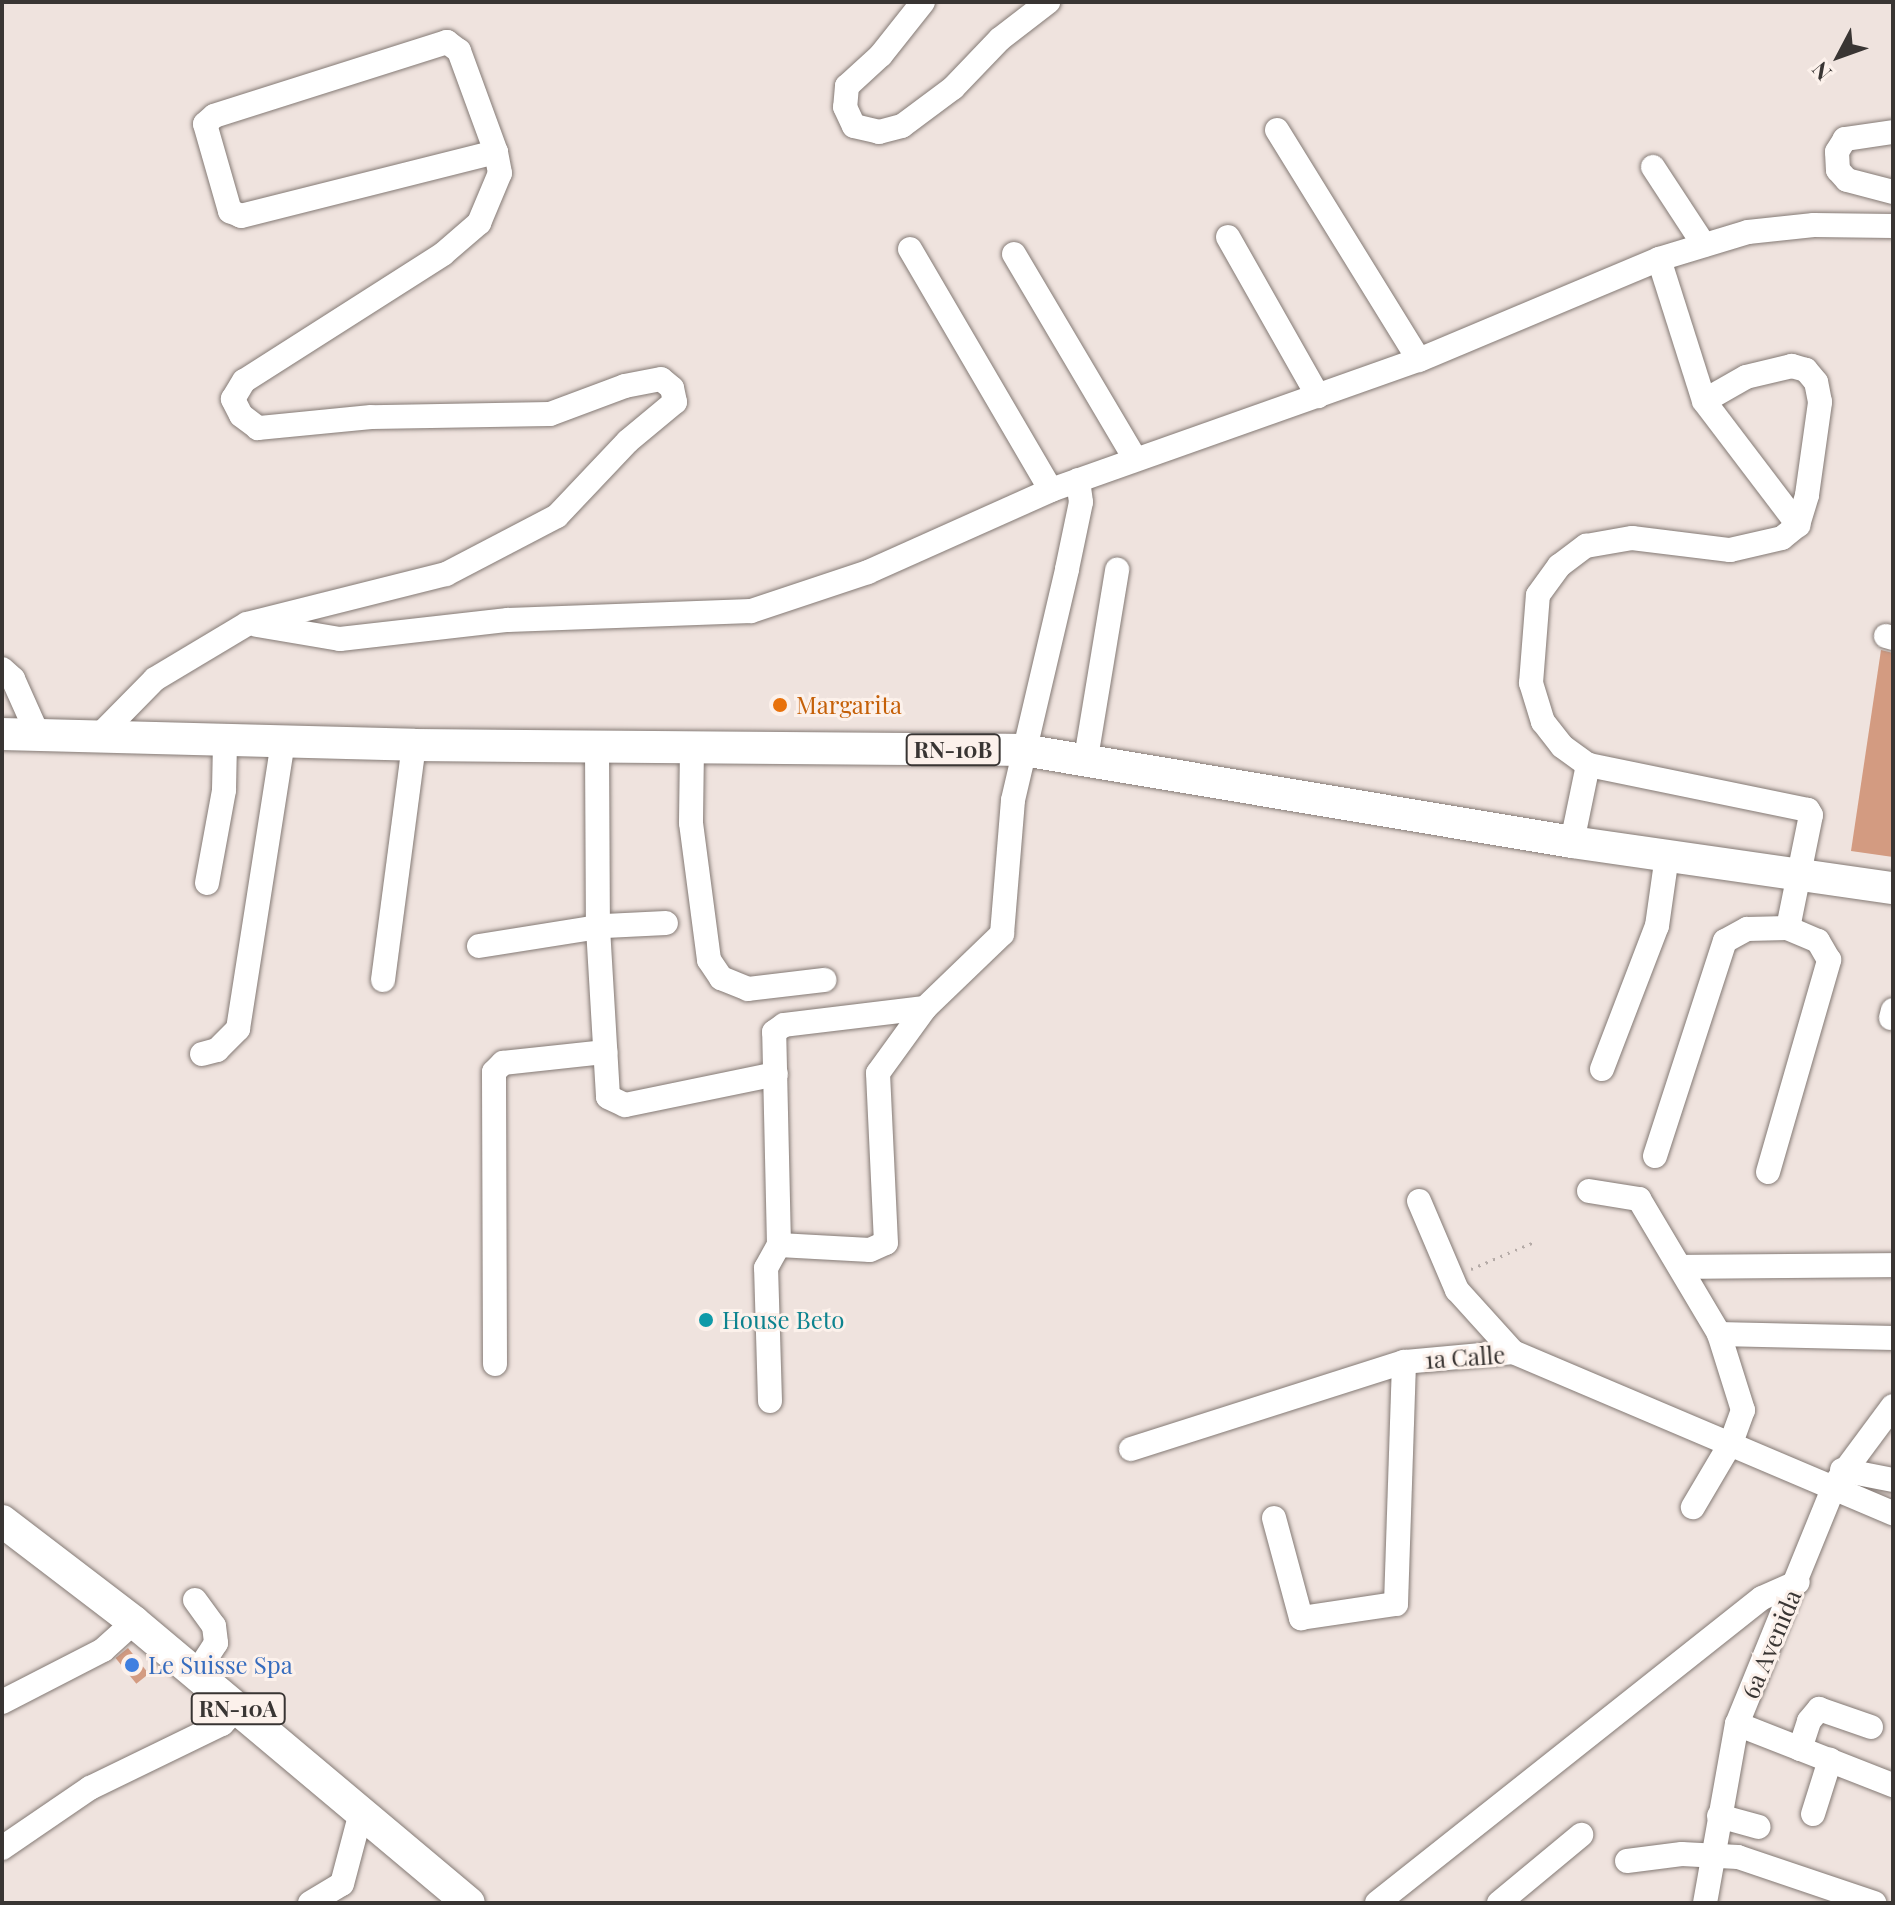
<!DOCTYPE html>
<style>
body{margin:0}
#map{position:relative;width:1895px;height:1905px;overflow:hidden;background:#efe3de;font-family:"Playfair Display",serif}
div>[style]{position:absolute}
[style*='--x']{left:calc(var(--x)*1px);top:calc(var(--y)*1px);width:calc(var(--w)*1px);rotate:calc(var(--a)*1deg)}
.building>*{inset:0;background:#d39b81;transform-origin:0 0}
.path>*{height:3px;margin-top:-1.5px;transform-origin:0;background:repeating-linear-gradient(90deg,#b5aba7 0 2px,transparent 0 8px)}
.roads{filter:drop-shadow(0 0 2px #847a75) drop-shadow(0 0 2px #847a75)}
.minor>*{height:24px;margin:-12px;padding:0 12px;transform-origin:12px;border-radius:12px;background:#fff}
.major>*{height:32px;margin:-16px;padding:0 16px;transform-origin:16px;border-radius:16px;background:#fff}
.dots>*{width:22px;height:22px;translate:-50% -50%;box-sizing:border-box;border:4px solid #fcf1eb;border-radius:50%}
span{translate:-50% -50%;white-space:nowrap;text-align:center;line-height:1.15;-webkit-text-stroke:6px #fcf1eb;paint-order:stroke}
.shield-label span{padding:2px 6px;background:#fcf1eb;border:2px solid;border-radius:6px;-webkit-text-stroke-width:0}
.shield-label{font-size:22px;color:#393533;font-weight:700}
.food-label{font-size:24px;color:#c56008}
.left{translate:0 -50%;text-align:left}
.culture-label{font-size:24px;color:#0d838f}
.street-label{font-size:24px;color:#393533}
.shop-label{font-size:24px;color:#366cbe}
.frame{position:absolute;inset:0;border:4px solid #393533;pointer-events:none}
.north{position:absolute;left:1799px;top:16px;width:80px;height:80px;-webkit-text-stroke:6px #fcf1eb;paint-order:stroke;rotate:229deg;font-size:22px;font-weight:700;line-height:32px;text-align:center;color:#393533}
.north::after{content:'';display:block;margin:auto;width:28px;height:36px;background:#393533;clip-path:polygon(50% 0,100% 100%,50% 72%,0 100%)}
</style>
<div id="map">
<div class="building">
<div style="clip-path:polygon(1881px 650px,1893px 653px,1893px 857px,1851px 851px)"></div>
<div style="left:128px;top:1648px;width:33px;height:16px;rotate:51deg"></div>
</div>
<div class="path">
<div style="--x:1471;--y:1269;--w:69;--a:-23.2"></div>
</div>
<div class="roads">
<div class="minor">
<div style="--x:923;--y:2;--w:68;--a:128.4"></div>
<div style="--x:881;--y:55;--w:46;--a:137.6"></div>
<div style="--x:847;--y:86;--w:21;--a:95"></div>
<div style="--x:845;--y:107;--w:21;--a:65"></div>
<div style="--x:854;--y:126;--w:26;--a:13"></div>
<div style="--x:879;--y:132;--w:24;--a:-15"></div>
<div style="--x:902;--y:126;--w:64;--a:-36.7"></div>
<div style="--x:953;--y:88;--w:68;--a:-46.2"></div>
<div style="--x:1000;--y:39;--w:61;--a:-37.6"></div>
<div style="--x:1277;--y:130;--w:270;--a:58.3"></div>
<div style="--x:1893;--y:132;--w:49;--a:171.7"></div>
<div style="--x:1845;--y:139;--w:15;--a:122"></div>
<div style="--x:1837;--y:152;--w:18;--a:87"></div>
<div style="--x:1838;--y:170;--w:13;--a:48"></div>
<div style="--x:1847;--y:180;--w:48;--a:14.6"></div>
<div style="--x:1653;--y:167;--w:93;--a:56.8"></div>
<div style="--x:1228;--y:237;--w:183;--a:60.5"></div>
<div style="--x:910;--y:249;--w:279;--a:59.7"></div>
<div style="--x:1014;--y:254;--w:238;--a:59.4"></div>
<div style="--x:1704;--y:401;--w:156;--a:52.8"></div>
<div style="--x:257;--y:625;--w:84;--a:9.6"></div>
<div style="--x:340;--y:639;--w:169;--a:-6.5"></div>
<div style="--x:508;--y:620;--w:243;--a:-2.1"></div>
<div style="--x:751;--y:611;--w:123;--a:-18.4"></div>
<div style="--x:868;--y:572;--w:201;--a:-24.1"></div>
<div style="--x:1051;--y:490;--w:390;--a:-19.5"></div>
<div style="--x:1419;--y:360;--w:260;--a:-22.8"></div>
<div style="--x:1659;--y:259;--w:93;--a:-16.9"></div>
<div style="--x:1748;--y:232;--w:66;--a:-6.1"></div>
<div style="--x:1814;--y:225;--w:79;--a:0.7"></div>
<div style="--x:1886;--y:636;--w:7;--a:16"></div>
<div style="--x:2;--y:669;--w:15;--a:42"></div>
<div style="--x:13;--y:679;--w:64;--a:65.9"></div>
<div style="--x:96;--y:739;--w:84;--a:-45.5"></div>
<div style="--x:155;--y:679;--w:107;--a:-30.9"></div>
<div style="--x:247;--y:624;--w:205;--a:-14.1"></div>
<div style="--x:446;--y:574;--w:125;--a:-27.6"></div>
<div style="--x:557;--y:516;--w:103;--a:-46.6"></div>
<div style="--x:628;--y:441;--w:61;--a:-39.7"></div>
<div style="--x:675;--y:402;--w:14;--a:-102"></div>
<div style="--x:672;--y:388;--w:14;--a:-141"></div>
<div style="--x:661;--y:379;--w:37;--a:169"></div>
<div style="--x:625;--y:386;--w:80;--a:159.5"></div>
<div style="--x:550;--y:414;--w:179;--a:179"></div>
<div style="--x:371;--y:417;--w:114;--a:174.4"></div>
<div style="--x:258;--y:428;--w:21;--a:-143"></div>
<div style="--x:241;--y:415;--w:18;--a:-117"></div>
<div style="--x:233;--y:399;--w:21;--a:-59"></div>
<div style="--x:244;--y:381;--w:236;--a:-32.5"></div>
<div style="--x:443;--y:254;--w:48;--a:-40.7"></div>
<div style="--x:479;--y:223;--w:54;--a:-67.2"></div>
<div style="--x:500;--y:173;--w:21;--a:-101"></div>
<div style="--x:496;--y:152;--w:108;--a:-110.1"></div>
<div style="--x:459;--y:51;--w:15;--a:-143"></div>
<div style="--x:447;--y:42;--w:244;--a:162.4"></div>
<div style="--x:214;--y:116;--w:12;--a:138"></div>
<div style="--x:205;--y:124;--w:91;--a:74"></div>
<div style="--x:230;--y:211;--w:12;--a:24"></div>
<div style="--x:241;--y:216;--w:263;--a:-14.1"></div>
<div style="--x:597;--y:747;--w:181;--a:89.7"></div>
<div style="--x:598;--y:928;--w:169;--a:86.6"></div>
<div style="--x:608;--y:1097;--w:19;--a:25"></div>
<div style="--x:625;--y:1105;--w:154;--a:-11.6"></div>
<div style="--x:692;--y:748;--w:75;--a:90.8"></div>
<div style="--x:691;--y:823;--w:138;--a:82.5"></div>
<div style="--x:709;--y:960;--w:22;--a:56"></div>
<div style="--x:721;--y:978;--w:29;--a:22"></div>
<div style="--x:748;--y:989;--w:77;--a:-6.8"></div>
<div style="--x:1086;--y:758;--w:191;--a:-80.6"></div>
<div style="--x:1572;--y:842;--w:79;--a:-78.3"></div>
<div style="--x:207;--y:883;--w:95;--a:-79.6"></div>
<div style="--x:224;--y:790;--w:49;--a:-88.8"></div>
<div style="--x:479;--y:946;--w:128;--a:-9"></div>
<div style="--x:605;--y:926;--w:61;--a:-2.8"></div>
<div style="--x:383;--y:980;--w:237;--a:-82.5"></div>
<div style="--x:1891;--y:1018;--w:8;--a:-76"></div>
<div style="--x:202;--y:1054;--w:16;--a:-15"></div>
<div style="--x:217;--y:1050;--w:30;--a:-45"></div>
<div style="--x:238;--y:1029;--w:291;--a:-81.1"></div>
<div style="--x:1602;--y:1069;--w:153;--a:-69"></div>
<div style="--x:1657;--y:926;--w:71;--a:-81.9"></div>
<div style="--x:1655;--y:1156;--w:226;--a:-72"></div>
<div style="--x:1725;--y:941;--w:25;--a:-29"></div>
<div style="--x:1747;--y:929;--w:41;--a:-1.4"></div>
<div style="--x:1788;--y:928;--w:115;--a:-78.5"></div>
<div style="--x:1811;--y:815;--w:6;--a:-121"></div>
<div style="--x:1808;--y:810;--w:225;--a:-168.4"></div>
<div style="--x:1588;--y:765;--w:32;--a:-144"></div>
<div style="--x:1562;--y:746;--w:31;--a:-128"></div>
<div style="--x:1543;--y:722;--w:41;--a:-107.1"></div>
<div style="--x:1531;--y:683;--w:88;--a:-85.5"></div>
<div style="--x:1538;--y:595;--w:36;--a:-54"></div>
<div style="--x:1559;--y:566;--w:34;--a:-37"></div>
<div style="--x:1586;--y:546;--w:47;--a:-9.9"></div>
<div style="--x:1632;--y:538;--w:99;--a:7"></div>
<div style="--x:1730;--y:550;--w:53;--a:-13"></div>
<div style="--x:1782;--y:538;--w:21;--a:-39"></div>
<div style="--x:1798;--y:525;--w:31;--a:-73"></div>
<div style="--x:1807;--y:495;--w:94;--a:-82"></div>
<div style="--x:1820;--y:402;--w:20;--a:-101"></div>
<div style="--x:1816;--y:382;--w:16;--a:-130"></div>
<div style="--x:1806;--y:370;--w:15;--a:-164"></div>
<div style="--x:1792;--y:366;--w:47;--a:166.6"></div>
<div style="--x:1746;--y:377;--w:48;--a:150.3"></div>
<div style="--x:1704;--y:401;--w:149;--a:-107.6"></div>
<div style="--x:1768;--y:1172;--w:221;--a:-73.9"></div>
<div style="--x:1829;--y:960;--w:22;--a:-120"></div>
<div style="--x:1818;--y:941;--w:33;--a:-157"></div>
<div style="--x:1589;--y:1191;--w:51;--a:9.1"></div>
<div style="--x:1639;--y:1199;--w:157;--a:59.3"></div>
<div style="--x:1719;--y:1334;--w:80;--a:72.5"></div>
<div style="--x:1743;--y:1410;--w:33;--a:110"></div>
<div style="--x:1732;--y:1441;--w:77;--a:120.6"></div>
<div style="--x:1419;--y:1201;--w:97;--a:66.9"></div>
<div style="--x:1457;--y:1290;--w:84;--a:47.9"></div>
<div style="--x:779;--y:1245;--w:91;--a:3.1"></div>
<div style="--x:870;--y:1250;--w:17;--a:-24"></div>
<div style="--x:886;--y:1243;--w:170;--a:-92.7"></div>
<div style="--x:878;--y:1073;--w:80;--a:-54.1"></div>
<div style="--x:925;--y:1008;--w:107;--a:-43.9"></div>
<div style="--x:1002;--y:934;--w:134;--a:-85.3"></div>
<div style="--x:1013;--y:800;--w:237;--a:-76.8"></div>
<div style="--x:1067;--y:569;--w:68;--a:-78.2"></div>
<div style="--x:1081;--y:502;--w:22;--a:-98"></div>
<div style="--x:1683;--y:1267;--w:210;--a:-0.5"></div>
<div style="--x:1719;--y:1334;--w:174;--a:1.3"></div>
<div style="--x:495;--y:1364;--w:292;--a:-90.2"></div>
<div style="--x:494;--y:1072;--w:13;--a:-45"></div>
<div style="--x:503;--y:1063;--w:103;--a:-6.2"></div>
<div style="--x:770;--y:1401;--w:133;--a:-91.7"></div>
<div style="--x:766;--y:1268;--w:26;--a:-61"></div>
<div style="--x:779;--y:1245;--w:213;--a:-91.3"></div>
<div style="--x:774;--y:1032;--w:12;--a:-35"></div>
<div style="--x:784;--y:1025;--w:142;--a:-6.9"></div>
<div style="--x:1131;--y:1449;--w:287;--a:-17.7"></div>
<div style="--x:1404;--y:1362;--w:109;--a:-5.2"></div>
<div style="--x:1513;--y:1352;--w:413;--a:23"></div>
<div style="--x:1842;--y:1470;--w:52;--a:11.1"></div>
<div style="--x:1274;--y:1518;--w:104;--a:74.9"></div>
<div style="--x:1301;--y:1618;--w:96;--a:-8.4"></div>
<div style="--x:1396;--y:1604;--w:242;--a:-88.1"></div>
<div style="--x:195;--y:1600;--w:32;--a:54"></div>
<div style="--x:214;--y:1626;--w:17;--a:83"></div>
<div style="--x:216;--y:1643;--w:37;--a:123"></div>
<div style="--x:2;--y:1702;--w:114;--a:-27.2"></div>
<div style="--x:103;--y:1650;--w:42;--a:-42.1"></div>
<div style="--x:1737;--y:1724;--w:168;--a:21.4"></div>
<div style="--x:1800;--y:1749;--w:29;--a:-72"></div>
<div style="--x:1809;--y:1721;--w:16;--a:-50"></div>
<div style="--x:1819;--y:1709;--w:55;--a:19.1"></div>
<div style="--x:1813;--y:1814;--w:57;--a:-72.5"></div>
<div style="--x:1719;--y:1816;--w:41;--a:15.4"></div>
<div style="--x:2;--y:1848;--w:107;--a:-34.3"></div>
<div style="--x:90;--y:1788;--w:147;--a:-25.9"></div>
<div style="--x:222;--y:1724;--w:22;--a:-47"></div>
<div style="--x:1627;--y:1861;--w:55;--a:-7.3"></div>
<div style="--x:1682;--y:1854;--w:56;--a:3.1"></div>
<div style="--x:1738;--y:1857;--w:144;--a:18.7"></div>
<div style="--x:310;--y:1903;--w:37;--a:-31"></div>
<div style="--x:342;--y:1884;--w:74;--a:-75.2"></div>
<div style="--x:1377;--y:1903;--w:491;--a:-38.4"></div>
<div style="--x:1762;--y:1598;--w:39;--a:-24"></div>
<div style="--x:1499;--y:1903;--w:107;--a:-39.7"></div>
<div style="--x:1705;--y:1903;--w:182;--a:-79.9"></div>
<div style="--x:1737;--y:1724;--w:259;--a:-67.8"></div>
<div style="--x:1835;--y:1484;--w:97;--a:-53.4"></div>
</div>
<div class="major">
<div style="--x:2;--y:734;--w:412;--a:1.5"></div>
<div style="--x:414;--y:745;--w:609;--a:0.47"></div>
<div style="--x:1023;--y:750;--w:557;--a:9.51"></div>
<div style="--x:1572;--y:842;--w:324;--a:8.2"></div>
<div style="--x:2;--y:1521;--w:166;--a:37.4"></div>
<div style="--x:134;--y:1622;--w:437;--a:40"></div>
</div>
</div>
<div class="dots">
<div style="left:780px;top:705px;background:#e8710a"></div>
<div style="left:706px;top:1320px;background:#0f9aa8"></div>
<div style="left:132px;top:1665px;background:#3f7fe0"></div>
</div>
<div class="shield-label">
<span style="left:953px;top:750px">RN-10B</span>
<span style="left:238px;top:1709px">RN-10A</span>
</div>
<div class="food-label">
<span class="left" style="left:796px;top:705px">Margarita</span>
</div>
<div class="culture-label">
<span class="left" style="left:722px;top:1320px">House Beto</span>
</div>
<div class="street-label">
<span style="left:1465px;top:1357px;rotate:-4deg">1a Calle</span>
<span style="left:1771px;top:1644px;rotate:-67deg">6a Avenida</span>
</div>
<div class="shop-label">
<span class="left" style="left:148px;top:1665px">Le Suisse Spa</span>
</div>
<div class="frame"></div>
<div class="north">N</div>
</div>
